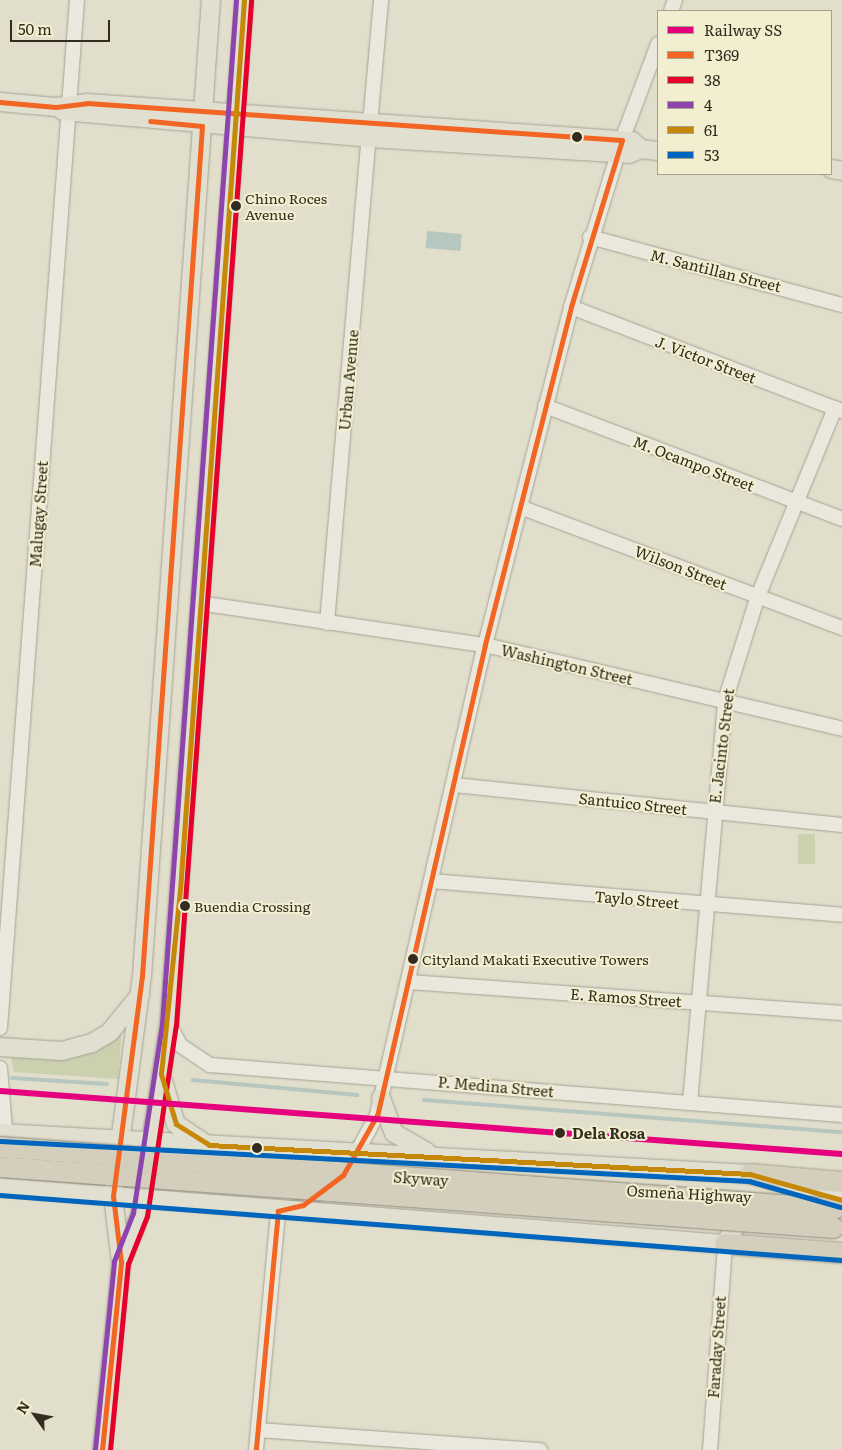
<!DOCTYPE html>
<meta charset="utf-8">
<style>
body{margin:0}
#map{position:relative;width:842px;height:1450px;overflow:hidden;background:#e1decb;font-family:Literata,serif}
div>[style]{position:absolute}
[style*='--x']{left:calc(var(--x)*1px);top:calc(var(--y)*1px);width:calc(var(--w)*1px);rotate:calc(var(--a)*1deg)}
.green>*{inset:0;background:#cbd1ae;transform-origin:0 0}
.water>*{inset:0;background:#b6c7bf;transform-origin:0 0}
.stream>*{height:4px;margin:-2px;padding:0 2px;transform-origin:2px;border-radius:2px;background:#b6c7bf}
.minor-tunnel>*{height:14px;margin-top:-7px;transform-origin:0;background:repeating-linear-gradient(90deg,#bebaa8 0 14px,transparent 0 21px)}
.roads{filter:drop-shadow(0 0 1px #a6a295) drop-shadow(0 0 1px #a6a295)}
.minor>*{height:14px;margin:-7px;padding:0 7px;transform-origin:7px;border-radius:7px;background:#eae8dd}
.major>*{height:18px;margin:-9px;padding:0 9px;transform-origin:9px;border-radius:9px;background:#e1dfcf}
.highway>*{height:20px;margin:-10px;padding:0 10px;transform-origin:10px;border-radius:10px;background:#d4cfbc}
.bridges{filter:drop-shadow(0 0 1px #8b887b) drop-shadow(0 0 1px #8b887b)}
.highway-bridge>*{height:20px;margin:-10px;padding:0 10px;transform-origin:10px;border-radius:10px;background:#d4cfbc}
.bus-1>*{height:5px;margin:-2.5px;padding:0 2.5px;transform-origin:2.5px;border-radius:2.5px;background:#f26522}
.bus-2>*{height:5px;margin:-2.5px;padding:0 2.5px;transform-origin:2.5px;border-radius:2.5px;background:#e4002b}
.bus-3>*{height:5px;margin:-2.5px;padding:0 2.5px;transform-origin:2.5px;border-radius:2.5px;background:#8e44ad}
.bus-4>*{height:5px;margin:-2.5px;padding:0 2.5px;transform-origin:2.5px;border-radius:2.5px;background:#c68808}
.bus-5>*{height:5px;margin:-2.5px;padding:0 2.5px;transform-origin:2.5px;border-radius:2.5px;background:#0065bd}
.rail-1>*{height:6px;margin:-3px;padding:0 3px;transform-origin:3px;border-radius:3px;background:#e5007d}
.dots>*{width:14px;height:14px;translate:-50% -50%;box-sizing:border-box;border:2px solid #f2efd1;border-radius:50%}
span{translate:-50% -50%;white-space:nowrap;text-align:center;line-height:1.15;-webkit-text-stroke:4px #f2efd1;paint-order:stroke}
.bus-label{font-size:14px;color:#332c1e}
.left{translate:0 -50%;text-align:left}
.street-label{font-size:15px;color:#332c1e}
.stop-label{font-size:15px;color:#332c1e;font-weight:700}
.legend{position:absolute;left:657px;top:10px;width:175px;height:165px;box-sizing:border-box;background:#f2efd1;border:1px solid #a6a189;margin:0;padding:6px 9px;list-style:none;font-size:15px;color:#332c1e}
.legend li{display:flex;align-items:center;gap:10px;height:25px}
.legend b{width:25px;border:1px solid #a6a189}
.north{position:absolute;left:10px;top:1390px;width:50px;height:50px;-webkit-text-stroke:4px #f2efd1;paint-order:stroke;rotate:302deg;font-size:14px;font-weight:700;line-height:20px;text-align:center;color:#332c1e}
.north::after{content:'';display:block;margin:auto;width:18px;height:22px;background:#332c1e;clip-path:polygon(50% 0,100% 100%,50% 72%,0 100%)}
.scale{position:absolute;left:10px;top:20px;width:100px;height:22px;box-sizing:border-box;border:2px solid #332c1e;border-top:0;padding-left:6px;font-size:15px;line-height:18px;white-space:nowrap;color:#332c1e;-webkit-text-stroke:4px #f2efd1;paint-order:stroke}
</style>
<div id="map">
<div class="green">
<div style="left:798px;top:834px;width:17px;height:30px"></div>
<div style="clip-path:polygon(122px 1028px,118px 1079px,14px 1072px,10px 1055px)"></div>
</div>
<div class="water">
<div style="left:427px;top:231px;width:35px;height:17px;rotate:5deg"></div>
</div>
<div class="stream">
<div style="--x:12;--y:1078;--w:95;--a:3.6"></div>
<div style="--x:193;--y:1080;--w:165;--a:5.2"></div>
<div style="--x:424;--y:1100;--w:419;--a:4.4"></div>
</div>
<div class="minor-tunnel">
<div style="--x:291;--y:1208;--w:37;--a:-24"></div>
<div style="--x:325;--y:1193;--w:50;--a:-51.5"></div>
</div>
<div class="roads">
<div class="minor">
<div style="--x:671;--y:11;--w:12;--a:-70"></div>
<div style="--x:370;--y:124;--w:124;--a:-84.9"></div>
<div style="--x:590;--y:237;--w:261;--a:15.1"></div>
<div style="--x:571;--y:307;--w:290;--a:21"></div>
<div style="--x:545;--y:406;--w:318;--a:20.8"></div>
<div style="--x:520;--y:507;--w:344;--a:20.6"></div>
<div style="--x:199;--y:603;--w:289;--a:8.4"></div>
<div style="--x:485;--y:645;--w:367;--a:13.2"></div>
<div style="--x:327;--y:623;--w:487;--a:-85.1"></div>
<div style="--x:454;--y:785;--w:390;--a:5.9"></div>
<div style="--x:432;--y:881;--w:411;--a:4.7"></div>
<div style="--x:409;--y:982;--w:434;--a:4.1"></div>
<div style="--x:169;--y:1024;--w:24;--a:62"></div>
<div style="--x:180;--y:1045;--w:36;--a:34"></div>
<div style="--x:210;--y:1065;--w:634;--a:4.52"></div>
<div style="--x:0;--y:1028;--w:1031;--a:-85.72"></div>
<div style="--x:0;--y:1068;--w:73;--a:85.3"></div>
<div style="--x:690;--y:1103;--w:404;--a:-85"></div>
<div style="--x:725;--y:701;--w:110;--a:-72.6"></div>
<div style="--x:758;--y:596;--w:203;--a:-67.7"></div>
<div style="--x:356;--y:1154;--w:44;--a:-61.7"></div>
<div style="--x:377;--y:1115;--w:482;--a:-77.1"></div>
<div style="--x:485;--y:645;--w:349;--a:-75.7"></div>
<div style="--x:571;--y:307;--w:175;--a:-73"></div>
<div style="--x:622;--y:140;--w:103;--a:-69.4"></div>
<div style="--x:258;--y:1430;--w:283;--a:4.1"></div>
<div style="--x:256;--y:1450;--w:240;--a:-84.7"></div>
<div style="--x:710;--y:1450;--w:207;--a:-85.8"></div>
</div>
<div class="major">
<div style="--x:0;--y:102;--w:56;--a:5.1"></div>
<div style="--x:56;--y:107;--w:31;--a:-7"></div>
<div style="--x:87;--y:103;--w:546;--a:3.99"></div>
<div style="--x:632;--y:141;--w:12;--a:42"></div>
<div style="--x:63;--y:111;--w:307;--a:5"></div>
<div style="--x:369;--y:138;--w:260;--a:3.5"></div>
<div style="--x:629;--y:154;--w:13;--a:-23"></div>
<div style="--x:641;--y:149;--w:17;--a:7"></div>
<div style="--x:831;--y:169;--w:11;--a:10"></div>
<div style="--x:0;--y:1047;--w:62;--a:3.7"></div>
<div style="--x:62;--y:1051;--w:31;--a:-15"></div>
<div style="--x:92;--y:1043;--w:21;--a:-31"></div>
<div style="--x:110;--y:1032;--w:48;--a:-51"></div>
<div style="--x:163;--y:1081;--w:45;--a:73.2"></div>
<div style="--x:176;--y:1124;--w:34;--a:34"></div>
<div style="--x:381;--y:1098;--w:37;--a:70"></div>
<div style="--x:394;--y:1133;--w:38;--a:30"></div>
<div style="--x:0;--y:1133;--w:751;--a:3.13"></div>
<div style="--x:750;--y:1174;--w:91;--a:16"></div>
<div style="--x:0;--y:1187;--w:727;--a:4.5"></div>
<div style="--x:725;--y:1244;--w:21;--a:-59"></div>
<div style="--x:121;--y:1262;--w:66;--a:-96.9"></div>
<div style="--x:113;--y:1196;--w:222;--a:-82.5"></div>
<div style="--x:142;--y:976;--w:978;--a:-85.96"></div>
<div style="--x:102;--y:1450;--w:189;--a:-84.2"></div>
<div style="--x:121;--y:1262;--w:51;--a:-68"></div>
<div style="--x:140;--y:1215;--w:193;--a:-81.4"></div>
<div style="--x:169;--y:1024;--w:1027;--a:-85.81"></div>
</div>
<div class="highway">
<div style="--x:750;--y:1174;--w:92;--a:5"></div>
<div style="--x:725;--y:1244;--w:117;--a:4.4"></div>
</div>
</div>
<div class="bridges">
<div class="highway-bridge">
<div style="--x:0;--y:1147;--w:837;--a:4.25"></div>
<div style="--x:0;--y:1167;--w:836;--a:4.18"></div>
</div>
</div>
<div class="bus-1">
<div style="--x:0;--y:102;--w:56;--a:5.1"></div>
<div style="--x:56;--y:107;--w:31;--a:-7"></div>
<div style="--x:87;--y:103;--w:536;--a:3.96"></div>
<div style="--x:622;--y:140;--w:175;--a:107"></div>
<div style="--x:571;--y:307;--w:349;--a:104.3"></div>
<div style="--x:485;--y:645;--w:482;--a:102.9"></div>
<div style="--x:377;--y:1115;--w:69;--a:119.5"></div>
<div style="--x:343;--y:1175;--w:50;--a:143.1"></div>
<div style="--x:303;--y:1205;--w:26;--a:167"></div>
<div style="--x:278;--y:1211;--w:240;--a:95.3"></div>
<div style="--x:102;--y:1450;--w:189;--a:-84.2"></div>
<div style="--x:121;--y:1262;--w:66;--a:-96.9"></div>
<div style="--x:113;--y:1196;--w:222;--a:-82.5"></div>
<div style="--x:142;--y:976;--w:852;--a:-85.96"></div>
<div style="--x:202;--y:126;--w:52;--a:-174.5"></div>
</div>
<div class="bus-2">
<div style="--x:110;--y:1450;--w:187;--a:-84.5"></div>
<div style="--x:128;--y:1264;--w:52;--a:-68.4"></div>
<div style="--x:147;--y:1216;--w:193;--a:-81.4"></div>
<div style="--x:176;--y:1025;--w:1027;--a:-85.81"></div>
</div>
<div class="bus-3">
<div style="--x:95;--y:1449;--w:189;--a:-84.2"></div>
<div style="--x:114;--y:1261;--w:52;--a:-68.4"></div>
<div style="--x:133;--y:1213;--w:192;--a:-81.3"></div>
<div style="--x:162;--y:1023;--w:1026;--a:-85.86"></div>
</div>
<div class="bus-4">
<div style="--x:244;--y:0;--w:892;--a:94.11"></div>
<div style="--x:180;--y:890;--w:185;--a:95.9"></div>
<div style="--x:161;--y:1074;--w:52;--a:73.3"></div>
<div style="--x:176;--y:1124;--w:39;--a:32"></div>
<div style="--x:209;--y:1145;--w:542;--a:3.07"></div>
<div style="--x:750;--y:1174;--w:96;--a:15.8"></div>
</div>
<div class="bus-5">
<div style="--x:0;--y:1141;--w:750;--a:3.06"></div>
<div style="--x:749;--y:1181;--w:95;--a:15.9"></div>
<div style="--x:0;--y:1195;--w:844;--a:4.42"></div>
</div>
<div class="rail-1">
<div style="--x:0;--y:1091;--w:844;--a:4.28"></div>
</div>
<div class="dots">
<div style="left:577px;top:137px;background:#332c1e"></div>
<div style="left:236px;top:206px;background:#332c1e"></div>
<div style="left:185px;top:906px;background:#332c1e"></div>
<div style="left:413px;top:959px;background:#332c1e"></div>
<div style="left:560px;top:1133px;background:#332c1e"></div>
<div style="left:257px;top:1148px;background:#332c1e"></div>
</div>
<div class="bus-label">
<span class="left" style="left:245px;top:206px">Chino Roces<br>Avenue</span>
<span class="left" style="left:194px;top:906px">Buendia Crossing</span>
<span class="left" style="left:422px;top:959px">Cityland Makati Executive Towers</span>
</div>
<div class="street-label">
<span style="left:716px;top:270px;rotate:14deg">M. Santillan Street</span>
<span style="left:706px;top:359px;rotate:21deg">J. Victor Street</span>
<span style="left:348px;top:380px;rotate:-85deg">Urban Avenue</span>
<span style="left:694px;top:463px;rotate:21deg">M. Ocampo Street</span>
<span style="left:38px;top:514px;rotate:-86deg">Malugay Street</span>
<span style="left:681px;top:567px;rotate:21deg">Wilson Street</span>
<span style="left:567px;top:664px;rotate:13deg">Washington Street</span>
<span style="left:721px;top:746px;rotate:-83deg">E. Jacinto Street</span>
<span style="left:633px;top:803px;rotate:6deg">Santuico Street</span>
<span style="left:637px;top:899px;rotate:5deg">Taylo Street</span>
<span style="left:626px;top:997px;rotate:4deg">E. Ramos Street</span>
<span style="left:496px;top:1086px;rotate:5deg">P. Medina Street</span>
<span style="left:421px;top:1178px;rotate:4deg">Skyway</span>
<span style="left:689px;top:1193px;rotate:3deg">Osmeña Highway</span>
<span style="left:716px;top:1347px;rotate:-86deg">Faraday Street</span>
</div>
<div class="stop-label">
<span class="left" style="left:572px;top:1133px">Dela Rosa</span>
</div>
<ul class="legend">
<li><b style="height:6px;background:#e5007d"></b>Railway SS</li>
<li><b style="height:6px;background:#f26522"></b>T369</li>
<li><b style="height:6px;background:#e4002b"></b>38</li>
<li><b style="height:6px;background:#8e44ad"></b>4</li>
<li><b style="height:6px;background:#c68808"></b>61</li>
<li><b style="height:6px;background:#0065bd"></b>53</li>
</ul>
<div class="north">N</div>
<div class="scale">50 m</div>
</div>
